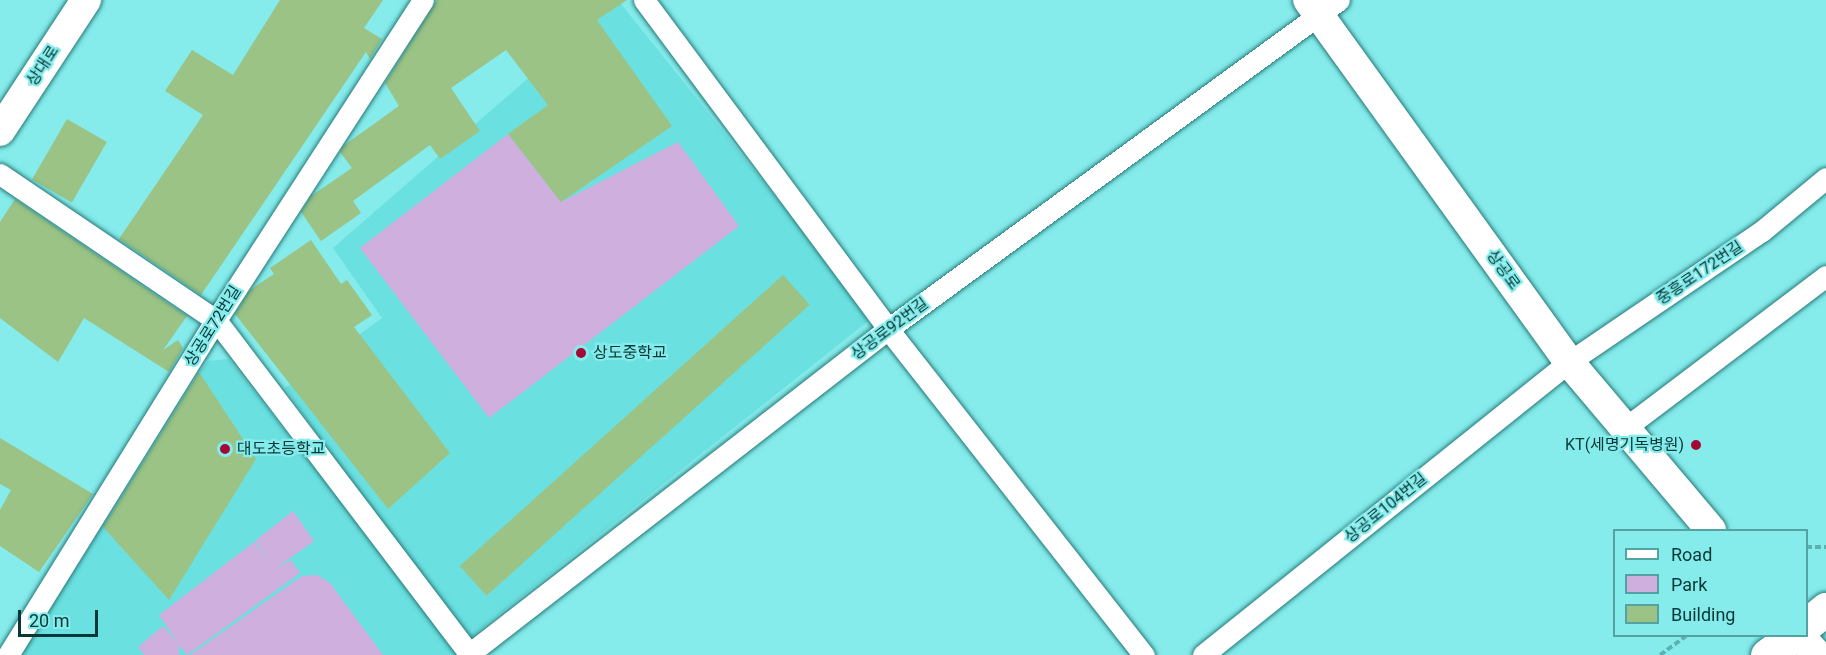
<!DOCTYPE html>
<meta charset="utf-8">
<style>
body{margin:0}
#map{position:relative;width:1826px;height:655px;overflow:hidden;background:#85ebeb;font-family:Roboto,"Noto Sans KR",sans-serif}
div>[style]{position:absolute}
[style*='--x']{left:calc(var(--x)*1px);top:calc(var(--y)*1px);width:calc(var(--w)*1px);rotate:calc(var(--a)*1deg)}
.built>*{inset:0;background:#6be0e0}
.green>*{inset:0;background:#cfafdd}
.building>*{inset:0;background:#9ac385;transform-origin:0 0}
.path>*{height:4px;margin-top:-2px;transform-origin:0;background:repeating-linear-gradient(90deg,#5db1b1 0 6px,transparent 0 9px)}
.roads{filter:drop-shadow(0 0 2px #267979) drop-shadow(0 0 2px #267979)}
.minor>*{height:21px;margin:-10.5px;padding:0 10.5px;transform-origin:10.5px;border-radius:10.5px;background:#fff}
.secondary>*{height:30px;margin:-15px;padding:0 15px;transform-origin:15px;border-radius:15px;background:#fff}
.primary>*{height:33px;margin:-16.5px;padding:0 16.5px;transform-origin:16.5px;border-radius:16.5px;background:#fff}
.dots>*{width:16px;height:16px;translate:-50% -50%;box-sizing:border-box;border:3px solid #85ebeb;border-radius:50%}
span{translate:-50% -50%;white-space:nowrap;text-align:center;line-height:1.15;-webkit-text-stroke:4.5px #85ebeb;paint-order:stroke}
.street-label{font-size:16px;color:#093838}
.poi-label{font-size:16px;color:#093838}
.left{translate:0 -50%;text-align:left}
.right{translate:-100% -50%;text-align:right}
.legend{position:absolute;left:1613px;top:529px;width:195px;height:108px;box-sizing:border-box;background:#85ebeb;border:2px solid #53a3a3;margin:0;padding:8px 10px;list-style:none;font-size:18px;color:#093838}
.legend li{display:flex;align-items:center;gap:12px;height:30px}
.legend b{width:30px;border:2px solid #53a3a3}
.scale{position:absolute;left:18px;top:610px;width:80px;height:27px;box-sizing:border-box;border:3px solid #093838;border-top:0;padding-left:8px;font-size:18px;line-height:21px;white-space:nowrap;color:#093838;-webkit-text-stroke:4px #85ebeb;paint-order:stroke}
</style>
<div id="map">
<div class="built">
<div style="clip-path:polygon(618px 0,872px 318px,462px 644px,285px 388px,382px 318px,333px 248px)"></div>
<div style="clip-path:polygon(229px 359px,460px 655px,21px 655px,199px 373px,208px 361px)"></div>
</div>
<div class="green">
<div style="clip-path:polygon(508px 134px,561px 202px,678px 142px,739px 226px,489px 418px,360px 248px)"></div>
<div style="clip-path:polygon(293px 511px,314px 541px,275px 569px,291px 560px,300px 573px,187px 655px,179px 645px,179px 655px,144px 655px,138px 647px,163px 626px,178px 643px,159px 615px,254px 542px,268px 560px,255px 541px)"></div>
<div style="clip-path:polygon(317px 575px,330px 583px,383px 655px,190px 655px,302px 576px)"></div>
</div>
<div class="building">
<div style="clip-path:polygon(280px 0,383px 0,364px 28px,382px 39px,370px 59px,366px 52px,201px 295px,119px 239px,203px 115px,165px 91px,192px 50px,233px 75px)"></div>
<div style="clip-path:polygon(437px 0,627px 0,597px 20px,672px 126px,561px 202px,508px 134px,548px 105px,506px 50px,451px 88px,480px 131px,440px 159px,430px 145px,353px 201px,361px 213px,321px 241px,301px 212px,311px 196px,352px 168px,340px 152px,343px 146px,399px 106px,385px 83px)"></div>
<div style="left:67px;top:119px;width:46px;height:70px;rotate:30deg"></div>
<div style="clip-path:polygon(15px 199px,187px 316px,163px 350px,178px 340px,183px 348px,169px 372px,84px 318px,58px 362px,0 318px,0 222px)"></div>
<div style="clip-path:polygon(311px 240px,341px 284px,347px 280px,372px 315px,354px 327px,450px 453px,388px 509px,235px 314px,250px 290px,274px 274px,270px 268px)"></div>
<div style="left:783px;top:275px;width:40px;height:435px;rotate:48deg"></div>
<div style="clip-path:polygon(199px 372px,256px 459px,169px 600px,103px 527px)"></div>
<div style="clip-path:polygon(0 438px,93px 494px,39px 572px,0 546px,0 510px,11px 490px,0 484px)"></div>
</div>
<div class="path">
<div style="--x:1806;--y:547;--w:20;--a:0"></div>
<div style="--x:1660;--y:655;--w:32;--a:-36"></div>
</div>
<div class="roads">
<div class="minor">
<div style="--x:644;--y:0;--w:410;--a:53.4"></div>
<div style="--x:888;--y:329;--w:415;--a:51.9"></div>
<div style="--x:0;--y:174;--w:261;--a:34.1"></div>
<div style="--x:216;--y:320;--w:420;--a:52.8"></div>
<div style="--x:1625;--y:428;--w:252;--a:-37.1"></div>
<div style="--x:469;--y:654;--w:530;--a:-37.8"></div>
<div style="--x:888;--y:329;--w:558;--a:-36.11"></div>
<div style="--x:8;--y:655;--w:394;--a:-58.2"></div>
<div style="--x:216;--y:320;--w:381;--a:-57.1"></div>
<div style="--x:1203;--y:655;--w:469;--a:-38.7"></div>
<div style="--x:1569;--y:362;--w:233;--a:-34.2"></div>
<div style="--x:1762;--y:231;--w:83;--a:-39.6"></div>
</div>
<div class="secondary">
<div style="--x:1308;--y:0;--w:446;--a:54.2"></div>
<div style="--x:1569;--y:362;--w:220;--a:49.8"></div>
<div style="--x:0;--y:131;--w:157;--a:-56.7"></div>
<div style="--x:1800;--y:636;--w:25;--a:48"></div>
</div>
<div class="primary">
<div style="--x:1806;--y:625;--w:26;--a:-39"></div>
<div style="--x:1767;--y:655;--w:32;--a:-36"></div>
</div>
</div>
<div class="dots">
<div style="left:581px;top:353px;background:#a40835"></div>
<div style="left:1696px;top:445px;background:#a40835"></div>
<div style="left:225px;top:449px;background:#a40835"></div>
</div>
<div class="street-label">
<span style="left:43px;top:66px;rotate:-57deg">상대로</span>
<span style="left:1503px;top:270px;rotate:54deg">상공로</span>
<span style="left:1700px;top:273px;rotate:-34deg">중흥로172번길</span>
<span style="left:213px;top:326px;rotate:-58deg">상공로72번길</span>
<span style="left:890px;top:329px;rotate:-37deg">상공로92번길</span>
<span style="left:1386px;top:508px;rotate:-39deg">상공로104번길</span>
</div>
<div class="poi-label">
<span class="left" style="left:593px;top:353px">상도중학교</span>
<span class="right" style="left:1684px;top:445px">KT(세명기독병원)</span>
<span class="left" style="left:237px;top:449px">대도초등학교</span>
</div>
<ul class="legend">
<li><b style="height:8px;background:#fff"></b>Road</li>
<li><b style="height:16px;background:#cfafdd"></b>Park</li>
<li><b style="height:16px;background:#9ac385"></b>Building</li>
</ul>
<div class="scale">20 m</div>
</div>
